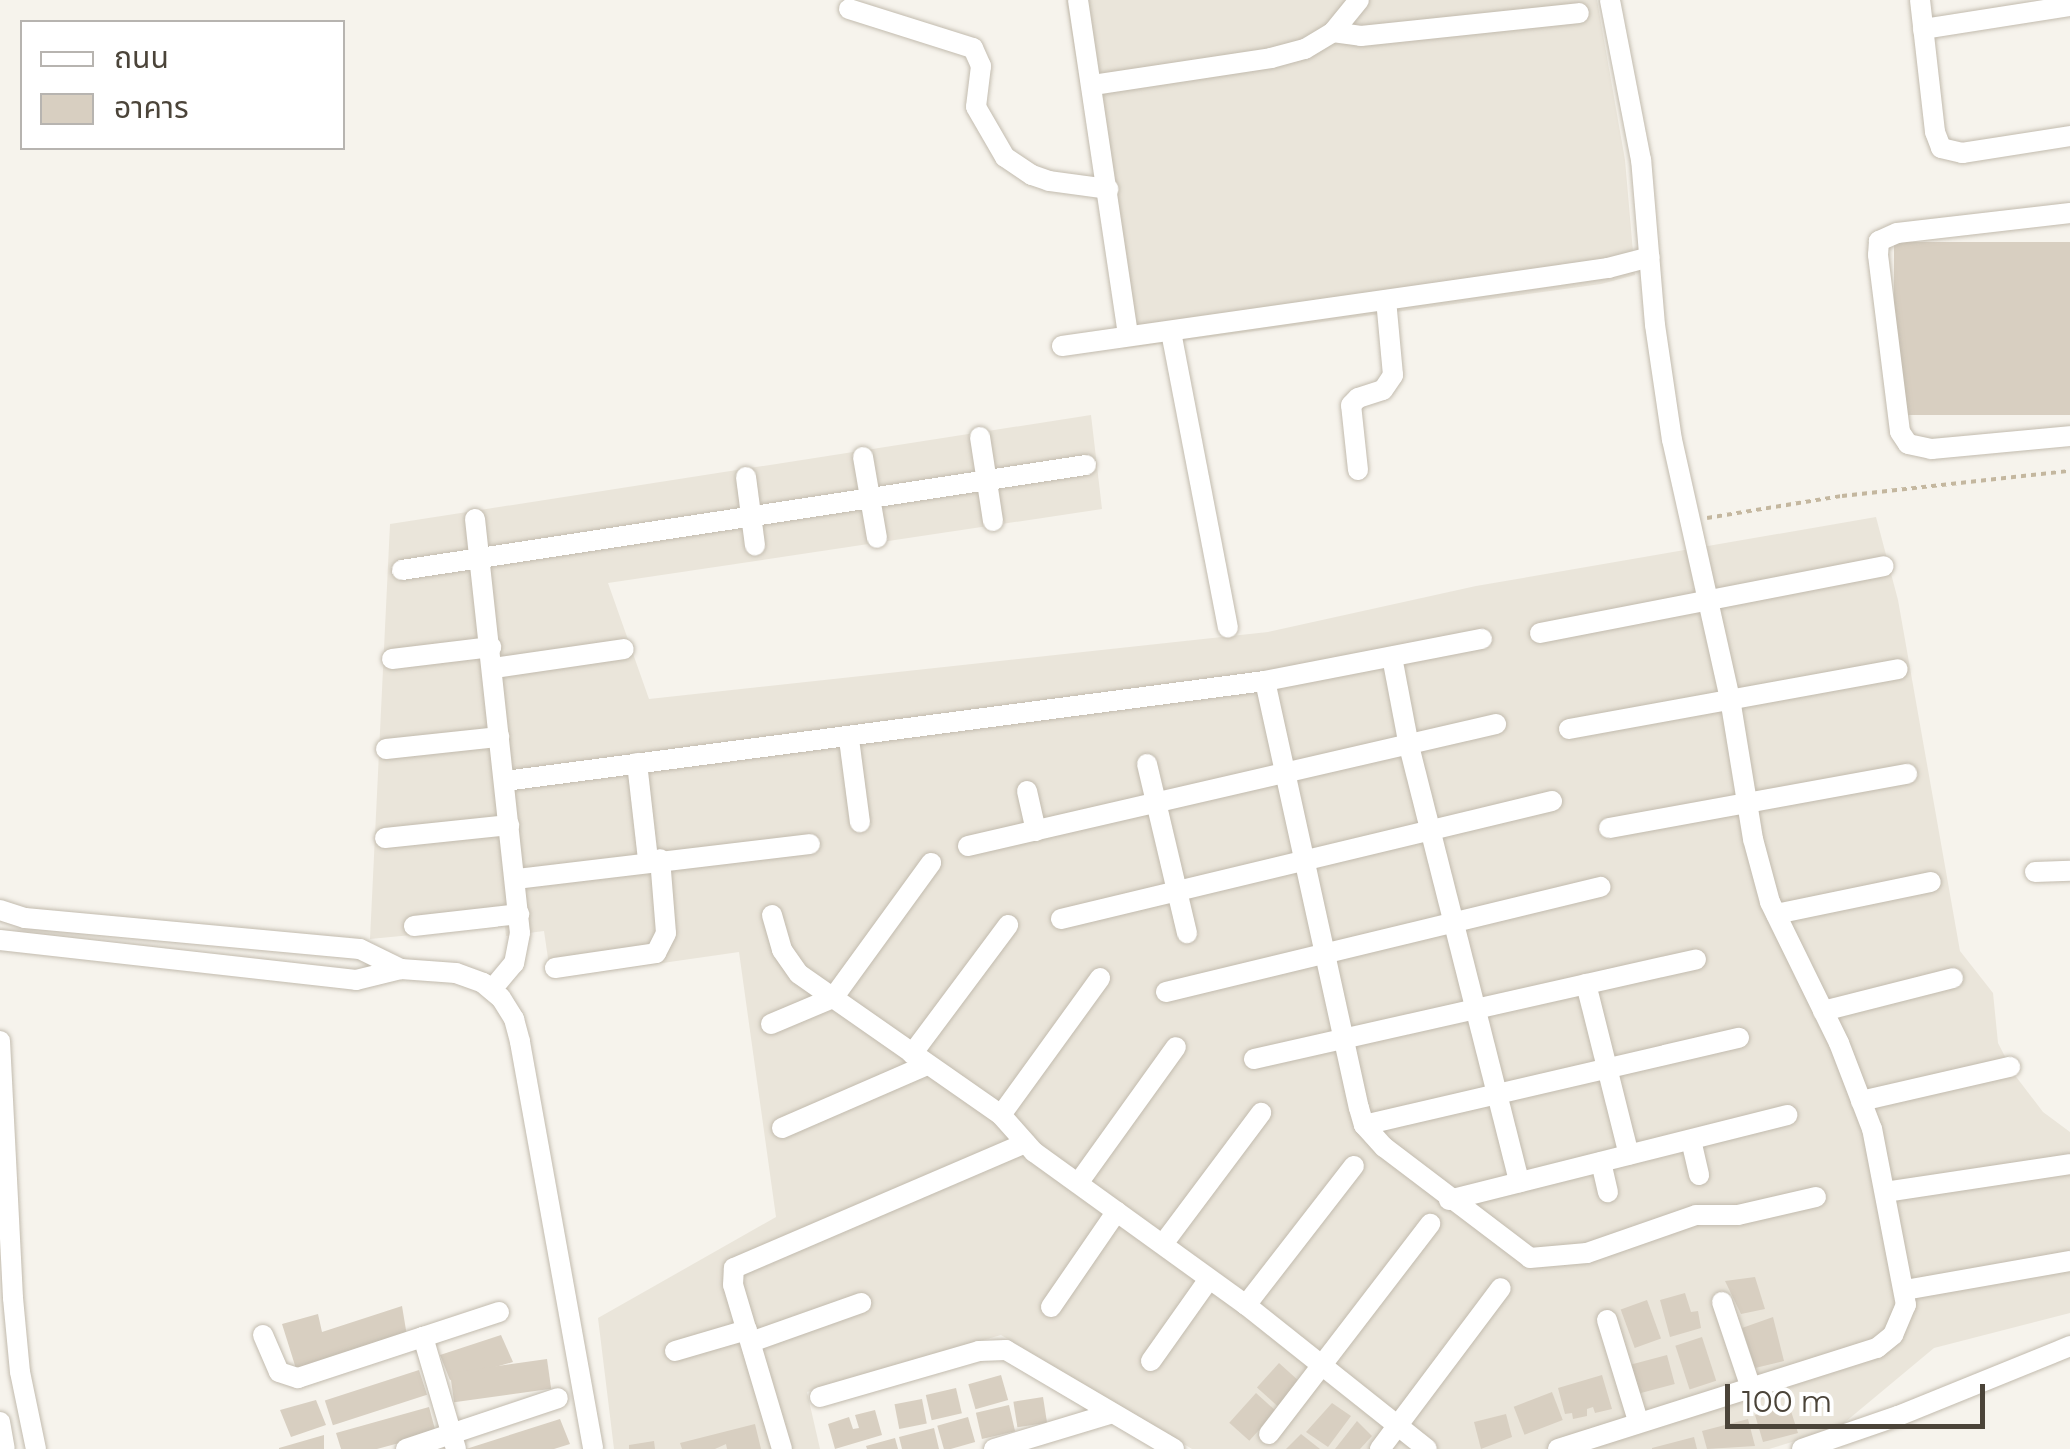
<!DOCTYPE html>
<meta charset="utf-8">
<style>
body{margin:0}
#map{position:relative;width:2070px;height:1449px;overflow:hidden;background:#f6f3ec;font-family:Montserrat,"Noto Sans Thai",sans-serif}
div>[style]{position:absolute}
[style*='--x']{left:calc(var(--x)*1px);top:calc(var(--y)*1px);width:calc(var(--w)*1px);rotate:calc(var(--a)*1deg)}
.residential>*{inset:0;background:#eae5da}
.building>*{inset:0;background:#d8cfc1;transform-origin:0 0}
.path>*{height:4px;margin-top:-2px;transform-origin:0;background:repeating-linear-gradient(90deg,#c4b79f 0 5px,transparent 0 10px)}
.roads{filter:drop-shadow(0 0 2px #c2bbae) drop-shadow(0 0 2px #c2bbae)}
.minor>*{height:20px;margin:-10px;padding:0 10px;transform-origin:10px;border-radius:10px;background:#fff}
span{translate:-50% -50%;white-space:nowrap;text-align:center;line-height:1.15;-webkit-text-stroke:9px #fff;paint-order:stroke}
.legend{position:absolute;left:20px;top:20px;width:325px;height:130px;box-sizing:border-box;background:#fff;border:2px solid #b7b4b0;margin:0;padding:12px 18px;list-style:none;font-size:30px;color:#4b4439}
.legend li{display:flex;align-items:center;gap:20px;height:50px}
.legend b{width:50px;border:2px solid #b7b4b0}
.scale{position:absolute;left:1725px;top:1384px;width:260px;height:45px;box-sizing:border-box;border:5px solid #4b4439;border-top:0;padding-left:12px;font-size:30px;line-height:35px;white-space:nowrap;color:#4b4439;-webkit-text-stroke:8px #fff;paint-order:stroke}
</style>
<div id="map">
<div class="residential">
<div style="clip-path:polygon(1066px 0,1597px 0,1625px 160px,1635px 275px,1601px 284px,1123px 349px)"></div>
<div style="clip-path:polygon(1091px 415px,1102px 509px,608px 583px,649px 699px,1268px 632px,1476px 586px,1876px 517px,1898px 600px,1960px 951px,1993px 993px,1998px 1043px,2014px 1074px,2043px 1112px,2070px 1132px,2070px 1313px,1934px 1348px,1838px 1428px,1769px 1449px,1192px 1449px,1001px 1335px,807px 1392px,820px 1449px,614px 1449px,598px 1318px,776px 1217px,739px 952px,551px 979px,544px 931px,506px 936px,505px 926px,370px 939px,390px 524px)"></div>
</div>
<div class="building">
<div style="left:2070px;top:242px;width:173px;height:176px;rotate:90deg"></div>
<div style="clip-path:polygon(1755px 1277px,1765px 1309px,1741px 1314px,1725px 1281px)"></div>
<div style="clip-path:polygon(1685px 1293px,1691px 1312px,1698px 1311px,1701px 1328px,1670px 1337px,1660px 1300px)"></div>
<div style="left:1647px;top:1300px;width:41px;height:28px;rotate:70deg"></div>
<div style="clip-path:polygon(402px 1306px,407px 1336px,298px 1375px,282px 1324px,318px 1314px,322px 1332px)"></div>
<div style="clip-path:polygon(1773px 1317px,1784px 1361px,1755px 1368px,1742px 1328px)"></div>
<div style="clip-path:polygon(501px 1335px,513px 1362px,450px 1380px,440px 1355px)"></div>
<div style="left:1702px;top:1337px;width:46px;height:28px;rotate:72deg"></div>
<div style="left:1667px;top:1355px;width:30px;height:37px;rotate:75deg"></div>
<div style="left:547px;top:1359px;width:30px;height:98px;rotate:82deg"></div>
<div style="left:1279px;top:1363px;width:28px;height:33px;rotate:42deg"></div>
<div style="left:419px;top:1370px;width:26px;height:99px;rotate:72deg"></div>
<div style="left:1001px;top:1375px;width:26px;height:34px;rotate:74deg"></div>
<div style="clip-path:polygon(1602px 1375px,1612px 1409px,1595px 1413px,1593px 1407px,1587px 1409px,1587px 1416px,1573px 1419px,1572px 1413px,1565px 1414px,1558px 1388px)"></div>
<div style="left:956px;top:1388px;width:26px;height:31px;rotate:77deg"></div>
<div style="left:1552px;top:1392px;width:30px;height:41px;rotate:69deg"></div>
<div style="left:1256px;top:1393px;width:27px;height:40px;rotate:42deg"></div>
<div style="left:1043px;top:1397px;width:26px;height:30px;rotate:81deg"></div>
<div style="left:922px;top:1399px;width:25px;height:28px;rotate:79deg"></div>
<div style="clip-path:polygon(316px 1400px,326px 1425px,291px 1437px,280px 1410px)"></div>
<div style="clip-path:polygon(1332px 1403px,1351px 1416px,1328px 1447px,1306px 1432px)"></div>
<div style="left:1009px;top:1405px;width:27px;height:34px;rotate:77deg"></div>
<div style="clip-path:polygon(429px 1407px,436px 1433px,377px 1449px,341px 1449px,336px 1433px)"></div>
<div style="clip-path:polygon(1773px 1407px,1774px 1412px,1790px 1408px,1798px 1433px,1763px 1442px,1755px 1415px)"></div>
<div style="clip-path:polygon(875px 1410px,882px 1435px,835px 1449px,828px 1424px,849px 1417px,853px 1429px,859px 1428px,855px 1415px)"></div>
<div style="clip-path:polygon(1506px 1414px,1512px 1437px,1481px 1449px,1474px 1422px)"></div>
<div style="left:968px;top:1417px;width:26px;height:32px;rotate:74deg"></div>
<div style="clip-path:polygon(560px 1419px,570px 1444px,554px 1449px,466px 1449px)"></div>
<div style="clip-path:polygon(1748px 1419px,1755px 1446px,1707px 1449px,1702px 1431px)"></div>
<div style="clip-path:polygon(1357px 1421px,1372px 1436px,1360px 1449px,1335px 1449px)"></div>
<div style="clip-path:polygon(755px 1424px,761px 1449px,727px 1449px,726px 1444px,715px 1449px,682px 1449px,680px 1443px)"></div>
<div style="clip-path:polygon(934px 1428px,939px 1449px,902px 1449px,899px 1437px)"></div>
<div style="clip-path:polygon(1301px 1434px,1320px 1449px,1286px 1449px)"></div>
<div style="clip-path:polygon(324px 1435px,324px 1449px,279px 1449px,279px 1448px)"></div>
<div style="clip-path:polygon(1694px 1437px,1697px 1449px,1652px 1449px,1652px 1448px)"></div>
<div style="clip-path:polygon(895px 1438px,898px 1449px,867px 1449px,866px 1446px)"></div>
<div style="clip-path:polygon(654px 1441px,655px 1449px,629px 1449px,629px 1445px)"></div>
</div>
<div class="path">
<div style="--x:1707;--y:518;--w:137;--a:-9.3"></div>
<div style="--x:1842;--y:496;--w:229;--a:-6.3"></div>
</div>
<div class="roads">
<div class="minor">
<div style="--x:1078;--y:0;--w:338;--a:81.5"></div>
<div style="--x:1920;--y:0;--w:133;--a:83.5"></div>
<div style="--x:1935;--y:132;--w:17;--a:69"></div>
<div style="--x:1941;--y:148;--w:22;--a:13"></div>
<div style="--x:1962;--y:153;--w:109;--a:-8.9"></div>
<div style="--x:849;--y:9;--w:130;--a:17.5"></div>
<div style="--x:973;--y:48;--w:20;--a:66"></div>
<div style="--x:981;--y:66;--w:41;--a:97"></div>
<div style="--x:976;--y:107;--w:58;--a:59.9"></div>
<div style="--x:1005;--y:157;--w:32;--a:34"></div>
<div style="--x:1032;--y:175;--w:18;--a:19"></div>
<div style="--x:1049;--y:181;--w:60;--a:7.7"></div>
<div style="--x:1923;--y:29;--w:149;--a:-8.9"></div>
<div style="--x:1333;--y:32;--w:28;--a:8"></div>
<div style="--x:1361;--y:36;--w:219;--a:-6"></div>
<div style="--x:1093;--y:85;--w:180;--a:-8.6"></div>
<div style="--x:1271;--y:58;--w:35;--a:-15"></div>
<div style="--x:1305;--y:49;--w:33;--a:-31"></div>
<div style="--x:1333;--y:32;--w:41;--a:-50.9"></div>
<div style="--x:2070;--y:213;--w:174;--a:173.4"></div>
<div style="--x:1897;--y:233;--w:20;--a:156"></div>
<div style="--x:1879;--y:241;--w:14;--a:94"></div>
<div style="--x:1878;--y:255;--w:178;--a:82.9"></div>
<div style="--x:1900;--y:432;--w:14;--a:56"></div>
<div style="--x:1908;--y:444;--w:24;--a:12"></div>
<div style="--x:1931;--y:449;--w:140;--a:-5.3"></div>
<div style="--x:1171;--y:332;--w:301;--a:79.1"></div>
<div style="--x:1062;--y:346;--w:552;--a:-8.13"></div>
<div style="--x:1608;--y:268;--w:43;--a:-14.7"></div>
<div style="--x:980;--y:437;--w:85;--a:81.2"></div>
<div style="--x:863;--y:457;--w:82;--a:80.2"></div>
<div style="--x:1358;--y:470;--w:65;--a:-96.1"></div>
<div style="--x:1351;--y:405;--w:10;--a:-45"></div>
<div style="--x:1358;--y:398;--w:26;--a:-18"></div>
<div style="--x:1383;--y:390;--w:18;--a:-56"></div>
<div style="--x:1393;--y:375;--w:75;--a:-95.3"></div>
<div style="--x:746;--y:477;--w:69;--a:82.5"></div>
<div style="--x:475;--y:519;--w:416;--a:83.8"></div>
<div style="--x:520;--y:933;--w:31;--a:101"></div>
<div style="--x:514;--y:963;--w:35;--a:130"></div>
<div style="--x:402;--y:570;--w:692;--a:-8.73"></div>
<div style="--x:1540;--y:633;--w:350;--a:-11"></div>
<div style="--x:1392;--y:657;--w:91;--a:79.2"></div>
<div style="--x:1409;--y:746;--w:450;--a:75.8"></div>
<div style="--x:392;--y:659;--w:100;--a:-6.9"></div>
<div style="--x:494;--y:668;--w:131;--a:-8.3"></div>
<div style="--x:1265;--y:681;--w:437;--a:77.6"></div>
<div style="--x:1359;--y:1108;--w:18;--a:74"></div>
<div style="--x:1364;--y:1125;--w:30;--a:48"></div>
<div style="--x:1384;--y:1147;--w:183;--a:37.2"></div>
<div style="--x:1530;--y:1258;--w:57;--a:-5"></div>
<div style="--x:1587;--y:1253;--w:115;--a:-19.2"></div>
<div style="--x:1696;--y:1215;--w:42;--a:0"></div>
<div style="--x:1738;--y:1215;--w:80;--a:-13"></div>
<div style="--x:1569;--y:729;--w:334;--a:-10.3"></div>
<div style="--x:849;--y:739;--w:84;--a:82.5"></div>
<div style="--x:386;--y:749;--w:114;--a:-6.1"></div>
<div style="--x:637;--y:763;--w:98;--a:83.5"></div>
<div style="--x:1147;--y:764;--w:174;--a:76.7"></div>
<div style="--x:505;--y:781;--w:767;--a:-7.5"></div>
<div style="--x:1265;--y:681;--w:221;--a:-11"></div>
<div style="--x:1027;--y:791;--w:41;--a:77.3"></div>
<div style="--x:1609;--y:828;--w:303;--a:-10.3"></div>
<div style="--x:385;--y:838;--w:125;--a:-6"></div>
<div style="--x:968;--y:846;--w:542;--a:-13.01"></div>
<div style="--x:2035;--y:872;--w:35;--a:-2"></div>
<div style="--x:517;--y:879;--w:295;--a:-6.8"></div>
<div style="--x:0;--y:910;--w:26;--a:18"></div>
<div style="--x:25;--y:918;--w:336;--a:5.3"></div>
<div style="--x:360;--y:949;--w:46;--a:26"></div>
<div style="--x:401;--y:969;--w:55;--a:4.2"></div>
<div style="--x:456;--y:973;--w:29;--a:20"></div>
<div style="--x:483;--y:983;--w:23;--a:40"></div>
<div style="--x:501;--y:998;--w:25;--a:58"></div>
<div style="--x:514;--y:1019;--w:24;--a:75"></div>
<div style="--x:520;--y:1042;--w:413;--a:79.8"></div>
<div style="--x:1776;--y:914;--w:158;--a:-11.7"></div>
<div style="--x:772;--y:915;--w:36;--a:74"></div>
<div style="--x:782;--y:950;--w:29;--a:55"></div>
<div style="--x:799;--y:974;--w:246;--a:34.9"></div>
<div style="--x:1001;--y:1115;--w:50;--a:48.3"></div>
<div style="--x:1034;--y:1152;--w:261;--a:35.8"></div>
<div style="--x:1246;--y:1305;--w:231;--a:38.5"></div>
<div style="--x:1061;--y:919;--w:505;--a:-13.51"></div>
<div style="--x:414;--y:926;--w:106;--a:-6.5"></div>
<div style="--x:0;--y:940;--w:358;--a:6.4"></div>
<div style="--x:356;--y:980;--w:46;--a:-13.7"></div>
<div style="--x:555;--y:968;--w:102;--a:-8.4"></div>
<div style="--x:656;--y:953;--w:22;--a:-63"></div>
<div style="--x:666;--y:933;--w:74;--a:-94.6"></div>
<div style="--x:1586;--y:984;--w:176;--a:75.9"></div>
<div style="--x:1166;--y:992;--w:447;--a:-13.6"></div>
<div style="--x:1823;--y:1011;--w:134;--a:-14.2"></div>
<div style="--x:771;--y:1024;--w:67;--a:-22.8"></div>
<div style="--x:833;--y:998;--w:167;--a:-54"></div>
<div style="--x:0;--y:1041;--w:257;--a:87.1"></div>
<div style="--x:13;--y:1298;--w:74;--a:84.6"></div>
<div style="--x:20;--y:1372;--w:79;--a:78.3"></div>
<div style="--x:912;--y:1054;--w:161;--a:-53.3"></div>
<div style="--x:1254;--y:1059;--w:453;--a:-12.7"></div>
<div style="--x:1861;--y:1101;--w:153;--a:-12.9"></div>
<div style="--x:1001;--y:1115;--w:169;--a:-54.1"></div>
<div style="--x:1364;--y:1125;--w:385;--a:-13.1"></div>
<div style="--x:782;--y:1128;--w:158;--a:-23.5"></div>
<div style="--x:1691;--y:1140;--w:36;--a:77"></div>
<div style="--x:1601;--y:1162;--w:31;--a:77"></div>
<div style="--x:1079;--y:1182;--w:166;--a:-54.3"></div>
<div style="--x:1885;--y:1192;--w:187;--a:-8.6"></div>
<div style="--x:1449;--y:1200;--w:349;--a:-14.1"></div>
<div style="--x:1163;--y:1244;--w:164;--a:-53.2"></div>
<div style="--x:1905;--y:1290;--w:168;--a:-10"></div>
<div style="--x:1722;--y:1302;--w:88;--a:71.4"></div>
<div style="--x:1246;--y:1305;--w:176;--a:-52.2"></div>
<div style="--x:1051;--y:1307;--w:116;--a:-55.5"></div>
<div style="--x:1607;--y:1320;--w:106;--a:72.9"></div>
<div style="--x:263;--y:1335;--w:40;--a:66.6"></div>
<div style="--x:279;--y:1372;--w:20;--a:18"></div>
<div style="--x:298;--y:1378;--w:132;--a:-18.2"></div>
<div style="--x:751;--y:1342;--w:117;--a:-19.5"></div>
<div style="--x:675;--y:1351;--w:75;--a:-16.3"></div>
<div style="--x:1151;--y:1361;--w:100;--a:-54.7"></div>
<div style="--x:820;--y:1397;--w:166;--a:-16.1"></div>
<div style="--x:979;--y:1351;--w:27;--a:-2"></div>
<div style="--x:1006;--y:1350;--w:195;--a:30.5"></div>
<div style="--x:0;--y:1422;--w:27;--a:80"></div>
<div style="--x:1269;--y:1434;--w:265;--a:-52.5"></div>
<div style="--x:406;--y:1449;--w:160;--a:-18.5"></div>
<div style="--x:456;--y:1449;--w:117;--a:-106.4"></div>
<div style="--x:423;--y:1337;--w:80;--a:-18.2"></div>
<div style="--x:782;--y:1449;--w:171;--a:-106.6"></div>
<div style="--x:733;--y:1285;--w:17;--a:-87"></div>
<div style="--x:734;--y:1268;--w:317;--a:-23.2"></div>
<div style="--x:994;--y:1449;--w:121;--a:-16.8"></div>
<div style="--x:1380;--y:1449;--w:201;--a:-53.1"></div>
<div style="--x:1558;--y:1449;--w:335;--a:-17.6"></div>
<div style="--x:1877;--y:1348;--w:21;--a:-39"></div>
<div style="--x:1893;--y:1335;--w:33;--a:-67"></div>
<div style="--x:1906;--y:1305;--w:179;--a:-100.9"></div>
<div style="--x:1872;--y:1129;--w:92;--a:-111"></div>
<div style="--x:1839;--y:1043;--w:157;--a:-116.1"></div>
<div style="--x:1770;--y:902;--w:65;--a:-105.1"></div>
<div style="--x:1753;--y:839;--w:142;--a:-99.3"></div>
<div style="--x:1730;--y:699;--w:265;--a:-102.6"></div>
<div style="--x:1672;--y:440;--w:116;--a:-98.4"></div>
<div style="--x:1655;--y:325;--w:166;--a:-94.8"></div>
<div style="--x:1641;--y:160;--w:163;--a:-101"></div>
<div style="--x:1802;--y:1449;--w:102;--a:-19"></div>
<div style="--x:1898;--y:1416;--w:186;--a:-22.1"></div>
</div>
</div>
<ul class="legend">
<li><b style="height:12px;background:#fff"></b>ถนน</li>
<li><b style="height:28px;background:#d8cfc1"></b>อาคาร</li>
</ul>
<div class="scale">100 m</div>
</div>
